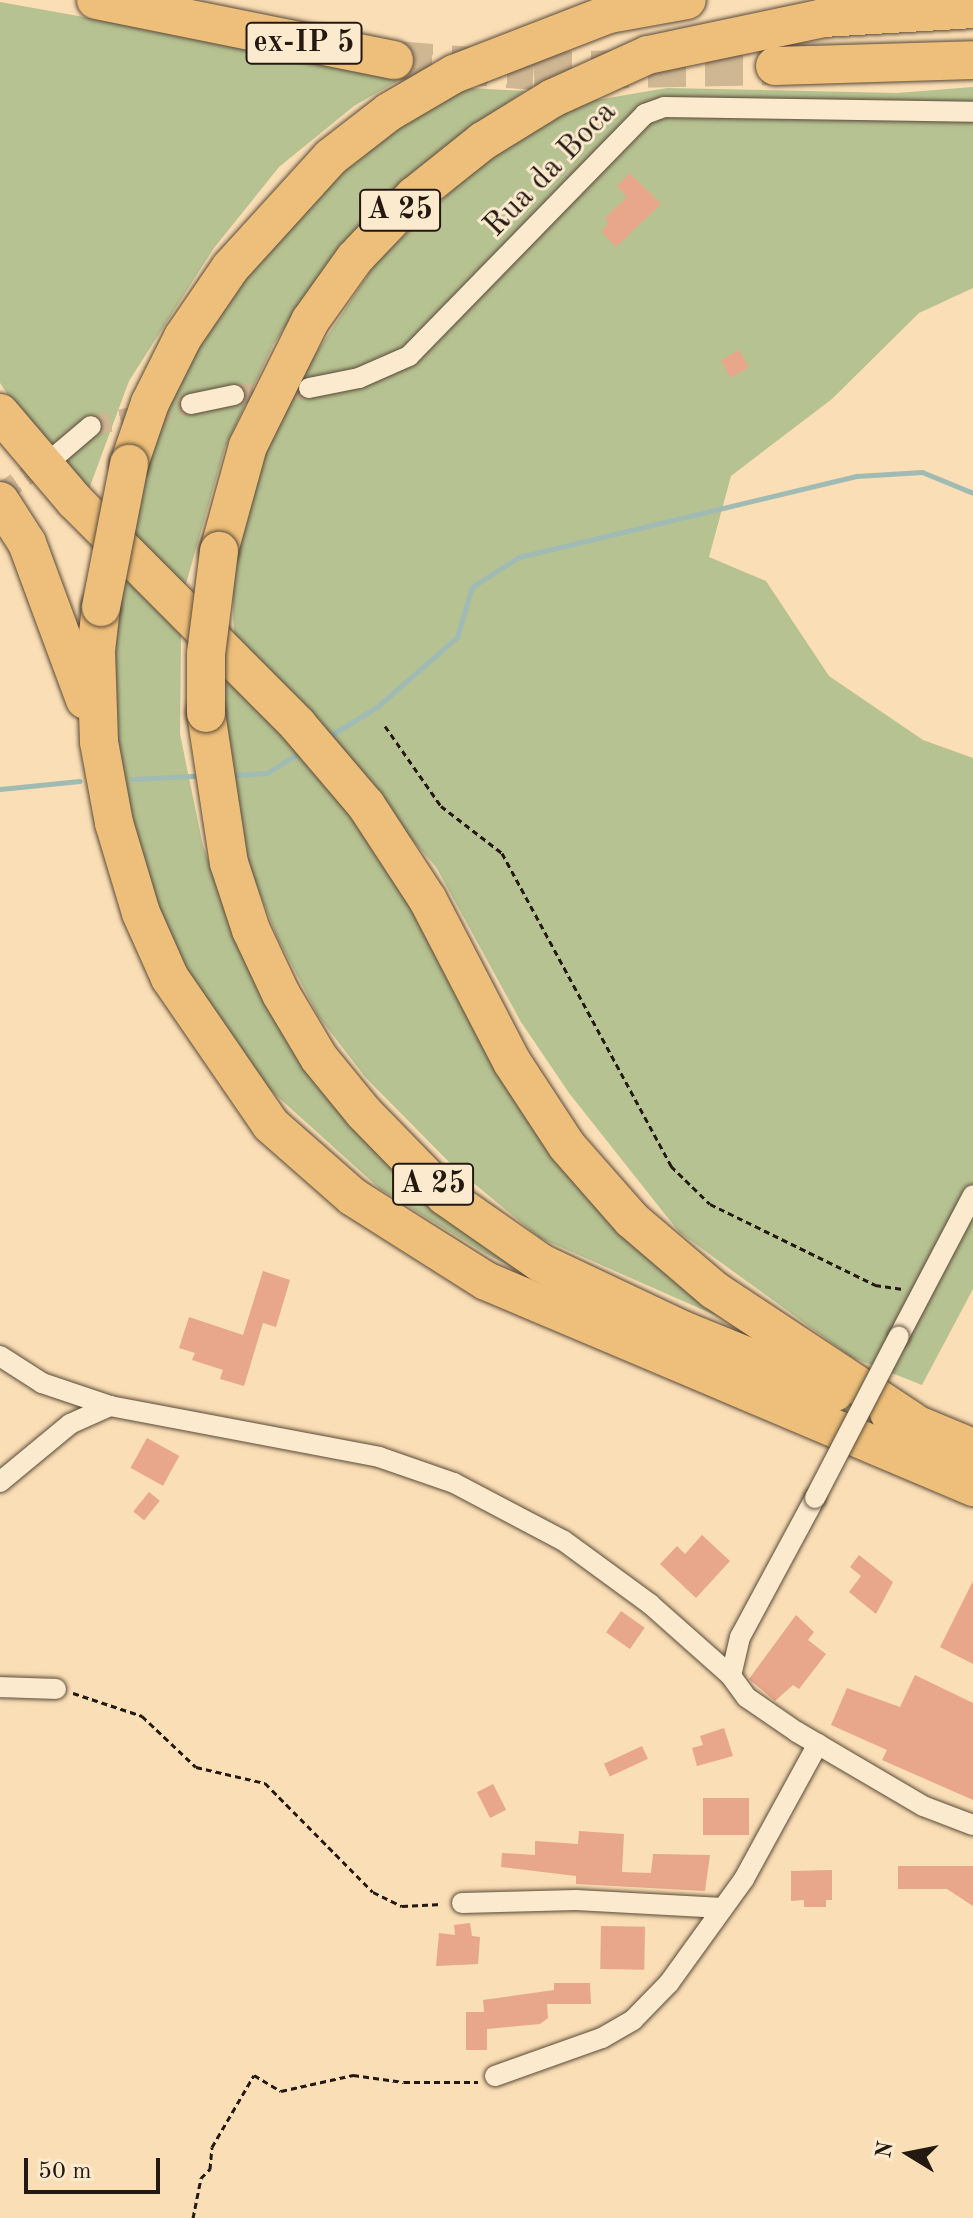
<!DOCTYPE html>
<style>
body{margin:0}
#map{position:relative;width:973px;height:2218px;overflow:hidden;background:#fadeb5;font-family:"Old Standard TT",serif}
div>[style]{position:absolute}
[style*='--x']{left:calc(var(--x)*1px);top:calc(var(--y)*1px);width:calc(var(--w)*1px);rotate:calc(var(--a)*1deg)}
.green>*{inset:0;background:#b7c292}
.stream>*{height:5px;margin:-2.5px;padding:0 2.5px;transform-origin:2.5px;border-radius:2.5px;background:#9fbbb4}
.building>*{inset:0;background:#e8a68a;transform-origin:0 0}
.street-tunnel>*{height:20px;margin-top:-10px;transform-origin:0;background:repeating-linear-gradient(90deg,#cfb794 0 20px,transparent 0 30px)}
.highway-tunnel>*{height:38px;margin-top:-19px;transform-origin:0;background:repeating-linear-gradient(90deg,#cfb794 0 38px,transparent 0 57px)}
.path>*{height:3px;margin-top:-1.5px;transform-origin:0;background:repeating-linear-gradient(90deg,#241910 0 6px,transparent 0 10px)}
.roads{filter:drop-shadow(0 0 2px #5a4a39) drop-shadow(0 0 2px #5a4a39)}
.street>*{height:20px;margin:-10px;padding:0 10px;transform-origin:10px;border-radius:10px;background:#fceacf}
.highway>*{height:38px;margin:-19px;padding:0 19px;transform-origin:19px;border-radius:19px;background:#edbf7a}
.bridges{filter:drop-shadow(0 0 2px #5a4a39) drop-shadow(0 0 2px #5a4a39)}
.street-bridge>*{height:20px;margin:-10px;padding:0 10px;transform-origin:10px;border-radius:10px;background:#fceacf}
.highway-bridge>*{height:38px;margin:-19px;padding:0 19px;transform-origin:19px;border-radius:19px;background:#edbf7a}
span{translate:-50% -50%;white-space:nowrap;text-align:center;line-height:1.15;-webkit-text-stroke:6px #fceacf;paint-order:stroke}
.shield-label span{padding:2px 6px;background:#fceacf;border:2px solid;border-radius:6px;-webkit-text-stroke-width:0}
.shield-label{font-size:30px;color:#241910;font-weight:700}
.street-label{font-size:32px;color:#241910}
.north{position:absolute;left:869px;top:2114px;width:80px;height:80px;-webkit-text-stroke:6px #fceacf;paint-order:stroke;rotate:280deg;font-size:22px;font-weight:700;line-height:32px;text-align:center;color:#241910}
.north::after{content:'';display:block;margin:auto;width:28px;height:36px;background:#241910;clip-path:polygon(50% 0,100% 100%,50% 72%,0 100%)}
.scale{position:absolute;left:24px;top:2158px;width:136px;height:36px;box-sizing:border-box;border:4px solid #241910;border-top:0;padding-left:10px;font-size:24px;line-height:28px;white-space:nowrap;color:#241910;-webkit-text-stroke:6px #fceacf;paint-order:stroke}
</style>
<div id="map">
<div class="green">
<div style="clip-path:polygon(0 2px,408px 75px,354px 106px,279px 167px,214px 248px,129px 381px,89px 489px,29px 426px,0 383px)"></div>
<div style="clip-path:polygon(452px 87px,525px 91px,459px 136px,398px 189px,327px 264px,273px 345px,225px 448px,185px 587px,128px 529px,166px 390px,210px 313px,352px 156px)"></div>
<div style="clip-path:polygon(973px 87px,973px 288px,919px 313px,832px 399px,731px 476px,709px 557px,766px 581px,829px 676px,923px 740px,973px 758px,973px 1289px,922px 1385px,851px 1357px,679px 1232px,569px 1093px,521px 1022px,436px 867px,234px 637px,232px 578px,260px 463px,307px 367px,377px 261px,489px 156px,579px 103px,667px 88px,897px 93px)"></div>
<div style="clip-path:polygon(118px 571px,181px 635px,180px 734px,203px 846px,245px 960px,307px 1060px,563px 1293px,486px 1254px,380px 1189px,267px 1087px,185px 979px,147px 895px,106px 697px)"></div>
<div style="clip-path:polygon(223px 669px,366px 823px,482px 1037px,760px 1335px,540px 1238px,454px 1167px,365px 1077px,319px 1017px,277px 937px,251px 871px,229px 787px)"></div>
</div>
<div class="stream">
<div style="--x:331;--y:735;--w:54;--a:-31.3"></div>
<div style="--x:377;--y:707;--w:106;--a:-41.2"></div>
<div style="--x:457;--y:637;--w:52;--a:-73.3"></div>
<div style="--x:472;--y:587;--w:56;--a:-32.6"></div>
<div style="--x:519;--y:557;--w:348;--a:-13.5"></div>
<div style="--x:857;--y:476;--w:65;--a:-3.5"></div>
<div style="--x:922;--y:472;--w:55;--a:22.4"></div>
<div style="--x:231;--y:775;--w:36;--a:-3"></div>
<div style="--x:267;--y:773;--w:36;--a:-32"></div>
<div style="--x:132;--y:779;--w:61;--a:-2.8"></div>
<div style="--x:0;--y:789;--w:80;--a:-5.7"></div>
</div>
<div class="building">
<div style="clip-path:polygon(630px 173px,661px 204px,616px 247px,601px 231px,609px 223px,605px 218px,627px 197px,617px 186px)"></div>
<div style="left:739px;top:350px;width:20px;height:21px;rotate:60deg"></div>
<div style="clip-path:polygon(263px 1271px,290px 1280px,276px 1327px,263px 1323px,244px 1386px,220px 1379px,223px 1370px,192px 1360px,195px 1353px,179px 1348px,189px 1317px,243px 1335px)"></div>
<div style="left:147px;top:1438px;width:37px;height:34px;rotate:29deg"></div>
<div style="left:149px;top:1492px;width:14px;height:25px;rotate:39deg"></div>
<div style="clip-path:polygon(702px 1535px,730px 1561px,696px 1598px,660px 1564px,677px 1546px,685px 1554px)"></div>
<div style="clip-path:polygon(859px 1555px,893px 1582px,876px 1614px,849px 1592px,861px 1576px,850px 1567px)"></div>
<div style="clip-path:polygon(973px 1581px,973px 1664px,940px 1647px)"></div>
<div style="left:621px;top:1611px;width:29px;height:26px;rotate:35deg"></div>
<div style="clip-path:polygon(796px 1615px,814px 1632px,808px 1640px,826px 1654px,799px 1689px,793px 1685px,775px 1701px,749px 1679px)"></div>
<div style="clip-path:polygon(915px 1675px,973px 1703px,973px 1800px,882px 1760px,887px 1750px,831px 1725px,847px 1688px,900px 1707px)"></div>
<div style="clip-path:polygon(724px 1728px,733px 1756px,697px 1766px,692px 1748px,703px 1745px,700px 1736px)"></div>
<div style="left:642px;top:1746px;width:14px;height:42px;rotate:65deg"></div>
<div style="left:493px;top:1784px;width:29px;height:18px;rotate:63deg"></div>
<div style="left:749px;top:1798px;width:37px;height:46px;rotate:90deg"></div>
<div style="clip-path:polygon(579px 1831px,624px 1834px,622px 1872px,651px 1873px,653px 1854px,710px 1855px,705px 1891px,576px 1884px,576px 1876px,501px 1867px,502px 1853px,535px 1855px,535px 1841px,578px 1844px)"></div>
<div style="clip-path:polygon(898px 1866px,973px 1866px,973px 1906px,947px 1889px,898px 1889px)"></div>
<div style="clip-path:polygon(832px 1870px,832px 1900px,826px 1900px,826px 1907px,804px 1907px,804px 1900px,791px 1901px,791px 1871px)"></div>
<div style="clip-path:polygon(470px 1923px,472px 1936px,480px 1937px,478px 1964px,436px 1966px,439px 1933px,455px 1935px,454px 1925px)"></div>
<div style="left:601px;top:1926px;width:44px;height:43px;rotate:1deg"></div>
<div style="clip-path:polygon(554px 1983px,590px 1983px,591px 2004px,547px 2004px,548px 2018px,540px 2024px,487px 2029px,487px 2050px,466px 2050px,466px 2012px,484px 2012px,483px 2000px,554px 1990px)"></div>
</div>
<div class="street-tunnel">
<div style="--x:234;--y:395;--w:75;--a:-5.3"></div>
<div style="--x:91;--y:426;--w:102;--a:-12.4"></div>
<div style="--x:0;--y:494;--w:60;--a:-34.8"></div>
</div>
<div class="highway-tunnel">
<div style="--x:394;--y:60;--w:140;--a:4.5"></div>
<div style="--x:534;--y:71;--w:241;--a:-1.2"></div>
</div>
<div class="path">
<div style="--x:385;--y:726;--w:98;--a:55"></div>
<div style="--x:441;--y:806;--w:77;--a:37.6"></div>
<div style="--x:502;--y:853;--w:356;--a:61.6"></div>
<div style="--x:671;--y:1166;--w:54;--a:44.3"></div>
<div style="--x:710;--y:1204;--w:184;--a:26.1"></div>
<div style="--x:875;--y:1285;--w:28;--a:8"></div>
<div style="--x:73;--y:1693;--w:73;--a:18.4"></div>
<div style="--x:142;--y:1716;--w:74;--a:43.4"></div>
<div style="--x:196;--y:1767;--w:71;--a:13.1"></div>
<div style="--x:265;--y:1783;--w:153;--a:45.3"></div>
<div style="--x:373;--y:1892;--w:32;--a:26"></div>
<div style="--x:402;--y:1906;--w:40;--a:-2.9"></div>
<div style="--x:193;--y:2218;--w:41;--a:-78.7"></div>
<div style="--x:201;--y:2178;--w:13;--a:-45"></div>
<div style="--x:210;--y:2169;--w:22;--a:-85"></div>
<div style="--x:212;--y:2147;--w:83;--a:-59.7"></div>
<div style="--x:254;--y:2075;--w:31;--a:31"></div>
<div style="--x:281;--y:2091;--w:74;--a:-12.5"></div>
<div style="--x:353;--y:2075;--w:51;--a:7.8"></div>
<div style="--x:404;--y:2082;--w:74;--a:0"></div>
</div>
<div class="roads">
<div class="street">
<div style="--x:309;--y:388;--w:51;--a:-11.3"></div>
<div style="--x:359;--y:378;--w:55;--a:-23.7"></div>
<div style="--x:409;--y:356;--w:338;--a:-45.7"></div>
<div style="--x:645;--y:114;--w:20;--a:-20"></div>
<div style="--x:664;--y:107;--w:309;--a:0.9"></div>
<div style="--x:191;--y:404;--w:44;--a:-11.8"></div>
<div style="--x:58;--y:454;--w:43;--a:-40.3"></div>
<div style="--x:899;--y:1336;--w:159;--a:-62.3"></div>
<div style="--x:0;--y:1356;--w:50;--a:32.7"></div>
<div style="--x:42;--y:1383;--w:72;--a:18.7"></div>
<div style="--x:110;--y:1406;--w:274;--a:10.7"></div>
<div style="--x:379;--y:1457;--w:79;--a:19.1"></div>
<div style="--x:454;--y:1483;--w:124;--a:27.8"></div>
<div style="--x:564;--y:1541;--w:107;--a:36.2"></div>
<div style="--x:650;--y:1604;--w:108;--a:41.6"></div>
<div style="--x:0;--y:1482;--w:91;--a:-39.6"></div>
<div style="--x:70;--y:1424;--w:44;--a:-24.2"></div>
<div style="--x:815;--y:1498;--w:158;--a:118.3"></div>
<div style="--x:740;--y:1637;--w:40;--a:103"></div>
<div style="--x:731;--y:1676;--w:26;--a:54"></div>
<div style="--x:746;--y:1697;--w:62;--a:34.5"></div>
<div style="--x:797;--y:1732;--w:146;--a:30.4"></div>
<div style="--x:923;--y:1806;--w:53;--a:20.8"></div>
<div style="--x:0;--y:1687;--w:56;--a:2"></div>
<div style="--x:462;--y:1903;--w:114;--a:-1.5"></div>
<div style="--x:576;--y:1900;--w:147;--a:3.1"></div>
<div style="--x:495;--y:2076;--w:114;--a:-19.6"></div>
<div style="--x:602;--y:2038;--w:36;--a:-30"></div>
<div style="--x:633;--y:2020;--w:52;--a:-45.8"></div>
<div style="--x:669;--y:1983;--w:128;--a:-54.2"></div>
<div style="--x:744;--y:1879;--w:154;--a:-61.3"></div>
</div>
<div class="highway">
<div style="--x:96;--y:0;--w:304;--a:11.4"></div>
<div style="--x:775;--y:66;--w:198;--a:-1.7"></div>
<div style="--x:0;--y:413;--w:116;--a:49.6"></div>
<div style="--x:75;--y:501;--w:315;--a:45.1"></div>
<div style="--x:297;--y:724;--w:106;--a:49.6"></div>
<div style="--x:366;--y:805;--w:113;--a:56.9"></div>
<div style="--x:428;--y:900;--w:182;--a:62.6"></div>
<div style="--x:512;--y:1062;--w:100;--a:56.8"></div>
<div style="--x:567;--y:1146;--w:98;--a:48.7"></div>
<div style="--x:632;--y:1220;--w:108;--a:40.5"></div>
<div style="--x:714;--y:1290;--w:237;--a:33.5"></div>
<div style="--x:129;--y:464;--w:65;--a:-71"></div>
<div style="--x:150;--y:403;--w:74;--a:-63.4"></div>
<div style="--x:183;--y:337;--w:83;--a:-55.7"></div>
<div style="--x:230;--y:268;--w:150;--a:-47.7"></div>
<div style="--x:331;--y:157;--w:73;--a:-37.8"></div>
<div style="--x:389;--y:112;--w:75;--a:-30.3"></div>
<div style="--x:454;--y:74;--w:166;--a:-21.2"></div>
<div style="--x:609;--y:14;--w:79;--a:-10.2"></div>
<div style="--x:0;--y:501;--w:50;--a:57.3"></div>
<div style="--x:27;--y:543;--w:167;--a:69.7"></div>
<div style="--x:219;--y:551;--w:109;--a:-74.6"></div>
<div style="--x:248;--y:446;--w:140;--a:-63.6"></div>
<div style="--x:310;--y:321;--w:77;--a:-54.5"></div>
<div style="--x:355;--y:258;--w:86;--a:-46.4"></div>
<div style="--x:414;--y:196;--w:88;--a:-38.6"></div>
<div style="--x:483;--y:141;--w:82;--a:-31.6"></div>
<div style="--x:553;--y:98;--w:104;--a:-24.4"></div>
<div style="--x:648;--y:55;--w:179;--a:-11.9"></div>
<div style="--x:823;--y:18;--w:150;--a:-3.4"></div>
<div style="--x:101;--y:607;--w:44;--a:96.5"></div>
<div style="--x:96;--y:651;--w:91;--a:88.1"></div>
<div style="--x:99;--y:742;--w:82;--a:79.5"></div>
<div style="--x:114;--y:823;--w:94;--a:73.3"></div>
<div style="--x:141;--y:913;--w:71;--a:66"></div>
<div style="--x:170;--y:978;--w:178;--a:55.5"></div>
<div style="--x:271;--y:1125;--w:109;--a:41.3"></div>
<div style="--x:353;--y:1197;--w:157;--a:32.3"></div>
<div style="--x:486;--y:1281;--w:529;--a:22.93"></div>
<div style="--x:206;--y:713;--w:152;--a:81.3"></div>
<div style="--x:229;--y:863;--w:71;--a:71.8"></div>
<div style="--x:251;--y:930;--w:71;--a:64.9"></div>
<div style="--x:281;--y:994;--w:74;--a:59.3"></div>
<div style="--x:319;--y:1058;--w:71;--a:50.7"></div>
<div style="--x:364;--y:1113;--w:116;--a:45.7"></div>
<div style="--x:445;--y:1196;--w:117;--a:34.9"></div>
<div style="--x:541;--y:1263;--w:159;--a:25.3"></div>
<div style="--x:685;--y:1331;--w:162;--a:22.1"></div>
<div style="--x:889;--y:1413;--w:91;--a:22.6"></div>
</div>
</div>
<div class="bridges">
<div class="street-bridge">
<div style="--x:815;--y:1498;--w:182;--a:-62.6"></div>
</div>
<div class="highway-bridge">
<div style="--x:101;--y:607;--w:146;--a:-78.9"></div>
<div style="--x:206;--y:713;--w:59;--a:-90"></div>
<div style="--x:206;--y:654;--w:104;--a:-82.8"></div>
</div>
</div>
<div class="shield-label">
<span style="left:304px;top:43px">ex-IP 5</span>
<span style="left:400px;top:210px">A 25</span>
<span style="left:433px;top:1184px">A 25</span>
</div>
<div class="street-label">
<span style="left:551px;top:170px;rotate:-46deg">Rua da Boca</span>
</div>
<div class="north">N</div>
<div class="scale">50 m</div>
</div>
